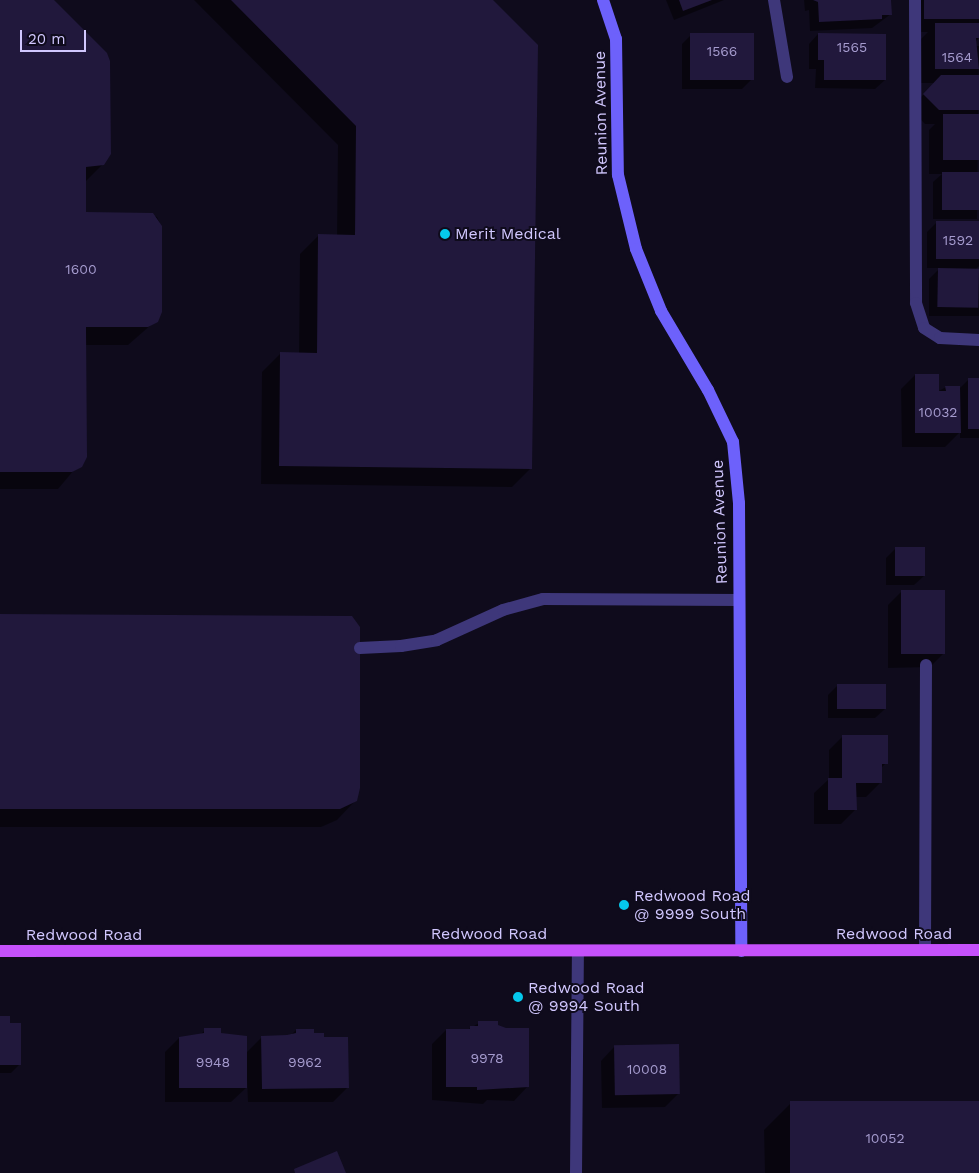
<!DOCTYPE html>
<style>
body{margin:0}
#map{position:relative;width:979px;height:1173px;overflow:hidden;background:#0f0b1c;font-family:"Work Sans",sans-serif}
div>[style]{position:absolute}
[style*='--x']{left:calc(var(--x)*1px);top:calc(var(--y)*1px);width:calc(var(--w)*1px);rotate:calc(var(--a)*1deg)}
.shadow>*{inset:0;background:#0007}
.building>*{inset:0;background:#21183c;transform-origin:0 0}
.lane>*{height:12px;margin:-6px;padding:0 6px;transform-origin:6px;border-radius:6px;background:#3e377a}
.street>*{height:12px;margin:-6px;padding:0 6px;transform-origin:6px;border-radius:6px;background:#3e377a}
.secondary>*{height:12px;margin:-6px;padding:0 6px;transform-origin:6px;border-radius:6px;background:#6d61fb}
.primary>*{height:12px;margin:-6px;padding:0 6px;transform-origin:6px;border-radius:6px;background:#c551fb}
.dots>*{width:14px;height:14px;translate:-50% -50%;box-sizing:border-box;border:2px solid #0f0b1c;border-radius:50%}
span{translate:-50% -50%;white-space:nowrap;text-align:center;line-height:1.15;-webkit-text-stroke:4px #0f0b1c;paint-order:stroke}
.number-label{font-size:14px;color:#a59bce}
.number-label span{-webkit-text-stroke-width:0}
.street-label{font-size:16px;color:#d1c7fe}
.poi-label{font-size:16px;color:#d1c7fe}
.left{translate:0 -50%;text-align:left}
.scale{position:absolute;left:20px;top:30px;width:66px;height:22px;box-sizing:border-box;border:2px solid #d1c7fe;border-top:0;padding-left:6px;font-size:15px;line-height:18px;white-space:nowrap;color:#d1c7fe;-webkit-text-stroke:4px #0f0b1c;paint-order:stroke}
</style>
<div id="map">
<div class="shadow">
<div style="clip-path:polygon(0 0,52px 0,103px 164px,84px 183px,85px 213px,147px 213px,157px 217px,161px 226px,160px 317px,128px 345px,85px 345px,85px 457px,58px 489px,0 489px)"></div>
<div style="clip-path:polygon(194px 0,491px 0,531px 468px,512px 487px,261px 484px,262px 372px,281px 353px,299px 354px,300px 254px,319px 235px,337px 236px,338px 145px)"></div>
<div style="clip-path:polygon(666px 0,724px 0,674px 20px)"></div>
<div style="clip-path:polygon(804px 0,890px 0,891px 14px,872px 28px,810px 31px,809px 10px,805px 11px)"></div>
<div style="clip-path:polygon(919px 0,979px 0,979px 38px,975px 42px,975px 46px,979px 46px,977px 219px,933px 219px,933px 182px,942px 174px,929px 174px,929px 130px,935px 124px,925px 124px,910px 108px,935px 83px,921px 83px,921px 39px,928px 32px,911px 32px)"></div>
<div style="clip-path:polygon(818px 34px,885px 80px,875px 89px,815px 88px,816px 69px,809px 69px,809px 44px)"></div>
<div style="clip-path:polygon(691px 35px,751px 80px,742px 89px,682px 89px,682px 44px)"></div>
<div style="clip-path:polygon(937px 222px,979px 222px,979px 266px,975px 270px,979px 270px,979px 316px,929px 316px,929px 279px,940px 268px,927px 268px,927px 232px)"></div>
<div style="clip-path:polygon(915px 375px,937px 392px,946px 387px,959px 389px,969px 379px,979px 379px,979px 438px,960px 438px,960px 432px,945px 447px,902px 447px,901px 389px)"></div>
<div style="clip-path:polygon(895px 549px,924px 576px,914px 585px,886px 585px,886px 558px)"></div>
<div style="clip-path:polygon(902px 591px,944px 653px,930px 667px,888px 668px,888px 605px)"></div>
<div style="clip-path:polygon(0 615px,355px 801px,337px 820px,321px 827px,0 827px)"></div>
<div style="clip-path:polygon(837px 686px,885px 709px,875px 718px,828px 718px,828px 695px)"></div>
<div style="clip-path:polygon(843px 736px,886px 763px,880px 769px,880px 783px,866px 797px,855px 797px,855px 810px,841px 824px,814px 824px,814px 793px,829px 779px,829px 750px)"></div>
<div style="clip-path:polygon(0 1018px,9px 1024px,20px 1064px,11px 1073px,0 1073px)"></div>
<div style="clip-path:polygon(479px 1023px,506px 1029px,528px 1086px,514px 1101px,487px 1100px,483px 1104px,432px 1100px,432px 1044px,446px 1030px,467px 1030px)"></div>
<div style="clip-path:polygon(205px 1030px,220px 1034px,246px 1053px,262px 1037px,290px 1036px,296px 1030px,313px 1034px,347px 1088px,333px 1102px,248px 1102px,246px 1058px,246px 1088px,231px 1102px,165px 1102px,165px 1052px,179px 1038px,200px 1035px)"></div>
<div style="clip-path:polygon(615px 1046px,679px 1093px,665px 1107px,602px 1108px,601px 1061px)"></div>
<div style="clip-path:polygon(979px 1102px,979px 1173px,765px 1173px,764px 1130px,790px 1104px)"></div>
</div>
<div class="building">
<div style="clip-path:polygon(0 0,54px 0,107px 53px,110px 61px,111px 154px,104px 165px,86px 167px,86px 212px,153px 213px,162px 226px,162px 312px,158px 322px,148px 327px,86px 327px,87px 457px,82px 467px,72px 472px,0 472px)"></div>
<div style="clip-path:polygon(231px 0,493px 0,538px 45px,532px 469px,279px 466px,280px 352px,317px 353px,318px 234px,355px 235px,356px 126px)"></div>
<div style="clip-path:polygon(679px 0,712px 0,683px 11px)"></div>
<div style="clip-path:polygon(813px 0,891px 0,892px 15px,882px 15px,882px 19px,819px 22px,818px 2px)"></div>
<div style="left:924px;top:0;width:55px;height:19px"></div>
<div style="clip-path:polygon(935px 23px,979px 23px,979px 38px,976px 38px,979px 69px,935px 69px)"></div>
<div style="left:690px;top:33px;width:64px;height:47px"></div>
<div style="clip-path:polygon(818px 33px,886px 34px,886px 80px,824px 80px,824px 60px,818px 60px)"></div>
<div style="clip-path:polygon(941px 75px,979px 75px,979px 110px,939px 110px,923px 94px)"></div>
<div style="left:943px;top:114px;width:36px;height:46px"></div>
<div style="left:942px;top:172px;width:37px;height:38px"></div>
<div style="left:936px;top:221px;width:43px;height:38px"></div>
<div style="left:938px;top:268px;width:41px;height:39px;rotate:1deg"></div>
<div style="clip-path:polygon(915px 374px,939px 374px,939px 391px,946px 391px,945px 386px,960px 386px,961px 433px,915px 433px)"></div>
<div style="left:968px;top:378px;width:11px;height:51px"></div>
<div style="left:925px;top:547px;width:29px;height:30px;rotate:90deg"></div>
<div style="left:901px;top:590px;width:44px;height:64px"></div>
<div style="clip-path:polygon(0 614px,352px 616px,360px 627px,360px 788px,357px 801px,340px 809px,0 809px)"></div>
<div style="left:837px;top:684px;width:49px;height:25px"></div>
<div style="clip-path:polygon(842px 735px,888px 735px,888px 764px,882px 764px,882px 783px,856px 783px,857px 810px,828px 810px,828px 778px,842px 778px)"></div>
<div style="clip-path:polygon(0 1016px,10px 1016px,10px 1023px,21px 1023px,21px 1065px,0 1065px)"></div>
<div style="clip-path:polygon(478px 1021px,498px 1021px,498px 1025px,506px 1028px,529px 1028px,529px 1087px,477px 1090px,477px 1087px,446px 1087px,446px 1029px,470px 1029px,470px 1026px,478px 1026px)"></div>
<div style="clip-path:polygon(204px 1028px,221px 1028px,221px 1033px,247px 1036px,247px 1088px,179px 1088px,179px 1037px,204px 1033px)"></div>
<div style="clip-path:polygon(296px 1029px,314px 1029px,314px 1033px,324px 1033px,324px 1037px,348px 1037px,349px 1088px,262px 1089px,261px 1036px,287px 1035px,296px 1033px)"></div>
<div style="left:679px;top:1044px;width:50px;height:65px;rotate:89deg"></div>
<div style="left:979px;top:1101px;width:72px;height:189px;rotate:90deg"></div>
<div style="clip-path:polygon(337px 1151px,346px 1173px,295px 1173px,294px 1169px)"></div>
</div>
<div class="lane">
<div style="--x:915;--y:0;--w:303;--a:89.8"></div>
<div style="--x:916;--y:303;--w:26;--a:72"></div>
<div style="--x:360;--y:648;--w:41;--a:-2.8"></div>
<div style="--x:401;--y:646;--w:36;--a:-9"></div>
<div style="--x:437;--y:640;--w:72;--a:-24.4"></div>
<div style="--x:503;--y:610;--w:41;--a:-15.4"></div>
<div style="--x:543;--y:599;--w:196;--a:0.3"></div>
<div style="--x:925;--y:950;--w:285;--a:-89.8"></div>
</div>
<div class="street">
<div style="--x:774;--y:0;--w:78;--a:80.4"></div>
<div style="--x:924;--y:328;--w:19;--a:32"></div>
<div style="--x:940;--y:338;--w:39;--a:3"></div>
<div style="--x:576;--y:1173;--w:222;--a:-89.5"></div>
</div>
<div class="secondary">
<div style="--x:603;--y:0;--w:41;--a:71.6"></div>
<div style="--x:616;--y:39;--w:136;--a:89.2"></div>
<div style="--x:618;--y:175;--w:76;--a:76.3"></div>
<div style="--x:636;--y:249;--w:67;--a:68"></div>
<div style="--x:661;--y:311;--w:92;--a:59.3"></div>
<div style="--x:708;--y:390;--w:58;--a:64.3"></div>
<div style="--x:733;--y:442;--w:61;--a:84.4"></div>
<div style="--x:739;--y:503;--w:448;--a:89.7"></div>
</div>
<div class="primary">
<div style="--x:0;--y:951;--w:979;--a:-0.06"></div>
</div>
<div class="dots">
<div style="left:445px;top:234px;background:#05c8ec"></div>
<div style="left:624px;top:905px;background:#05c8ec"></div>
<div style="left:518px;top:997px;background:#05c8ec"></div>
</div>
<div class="number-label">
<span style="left:852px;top:47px">1565</span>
<span style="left:722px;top:51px">1566</span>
<span style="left:957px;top:57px">1564</span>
<span style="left:958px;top:240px">1592</span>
<span style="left:81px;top:269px">1600</span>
<span style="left:938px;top:412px">10032</span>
<span style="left:487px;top:1058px">9978</span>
<span style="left:213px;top:1062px">9948</span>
<span style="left:305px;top:1062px">9962</span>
<span style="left:647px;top:1069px">10008</span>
<span style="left:885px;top:1138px">10052</span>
</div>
<div class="street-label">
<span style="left:601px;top:113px;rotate:-91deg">Reunion Avenue</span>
<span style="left:720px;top:522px;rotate:-92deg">Reunion Avenue</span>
<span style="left:489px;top:934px">Redwood Road</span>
<span style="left:894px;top:934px">Redwood Road</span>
<span style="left:84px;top:935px">Redwood Road</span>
</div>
<div class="poi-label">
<span class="left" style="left:455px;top:234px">Merit Medical</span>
<span class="left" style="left:634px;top:905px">Redwood Road<br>@ 9999 South</span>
<span class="left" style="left:528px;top:997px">Redwood Road<br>@ 9994 South</span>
</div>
<div class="scale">20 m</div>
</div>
